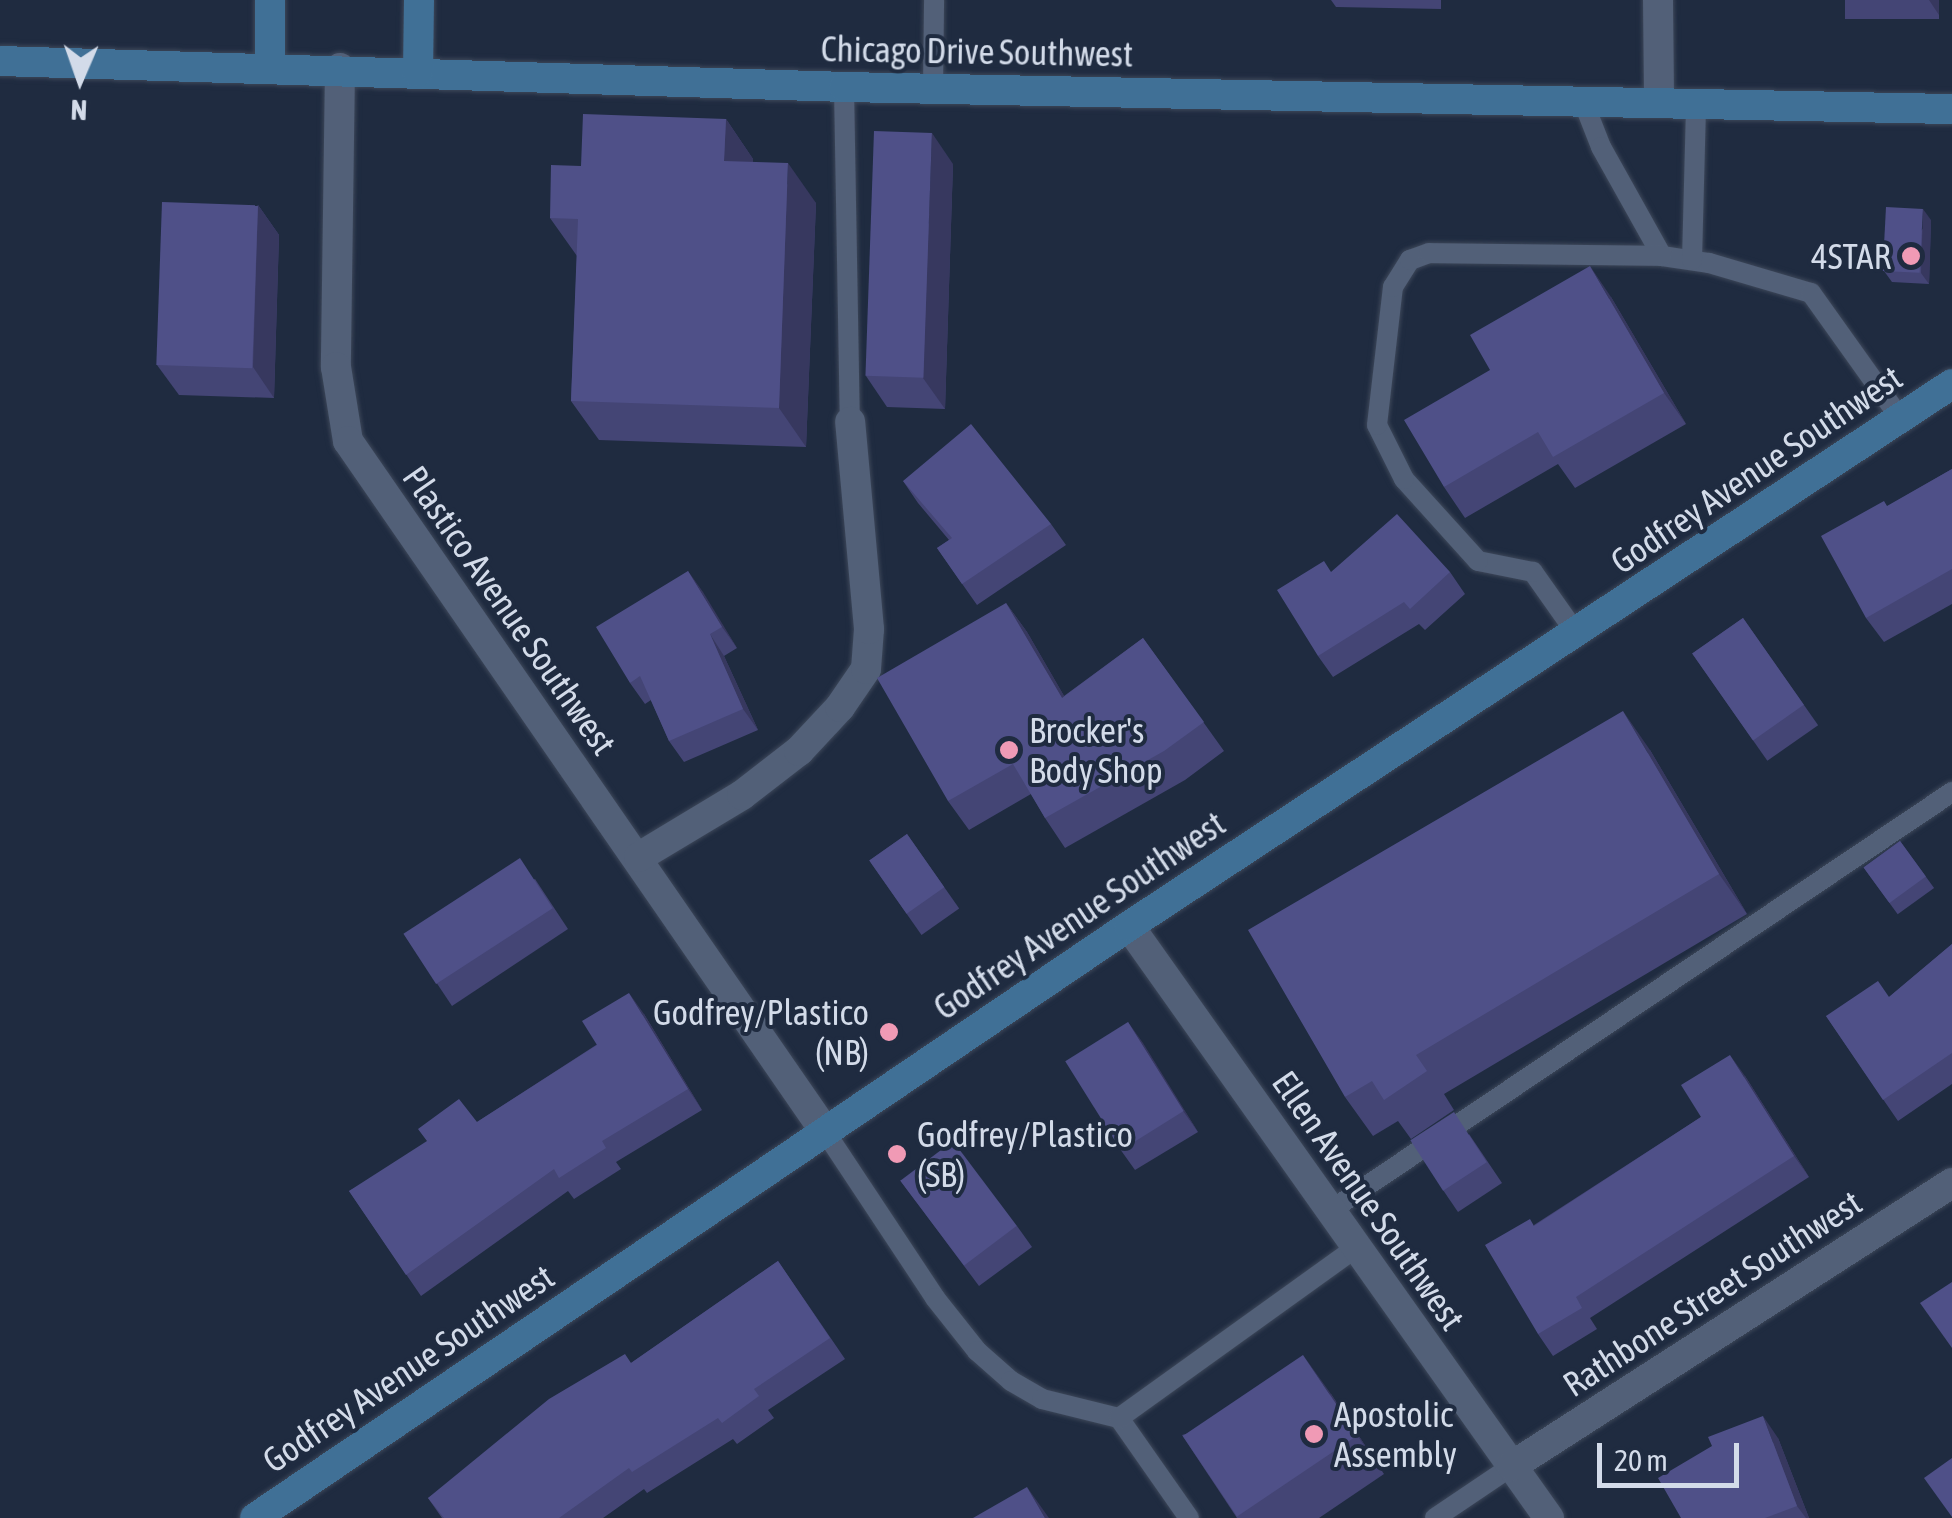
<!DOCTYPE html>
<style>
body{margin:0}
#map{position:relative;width:1952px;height:1518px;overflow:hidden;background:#1f2b40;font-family:"Asap Condensed",sans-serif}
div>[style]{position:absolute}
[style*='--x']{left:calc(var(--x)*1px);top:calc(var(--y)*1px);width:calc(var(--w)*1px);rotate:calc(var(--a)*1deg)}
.roads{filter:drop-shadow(0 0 2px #3d4759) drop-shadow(0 0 2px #3d4759)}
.lane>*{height:20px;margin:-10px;padding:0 10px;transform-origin:10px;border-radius:10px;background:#526078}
.street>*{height:30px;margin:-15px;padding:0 15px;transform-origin:15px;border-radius:15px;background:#526078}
.secondary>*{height:30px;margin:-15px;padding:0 15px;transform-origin:15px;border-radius:15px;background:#407096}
.wall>*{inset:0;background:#444575;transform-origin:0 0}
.shaded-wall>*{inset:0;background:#37385f}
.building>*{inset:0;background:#4f5088;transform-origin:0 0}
.dots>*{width:28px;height:28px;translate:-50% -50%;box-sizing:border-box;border:5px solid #1f2b40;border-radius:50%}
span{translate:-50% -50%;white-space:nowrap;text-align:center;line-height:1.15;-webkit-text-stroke:8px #1f2b40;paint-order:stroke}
.street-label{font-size:35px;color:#d3dbe9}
.poi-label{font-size:35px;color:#d3dbe9}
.right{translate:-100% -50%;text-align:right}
.left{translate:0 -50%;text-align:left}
.north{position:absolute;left:30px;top:30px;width:100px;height:100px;-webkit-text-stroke:8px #1f2b40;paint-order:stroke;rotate:182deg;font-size:28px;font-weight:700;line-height:40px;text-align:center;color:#d3dbe9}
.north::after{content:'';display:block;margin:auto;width:35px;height:45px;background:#d3dbe9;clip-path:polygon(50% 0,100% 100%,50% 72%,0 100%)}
.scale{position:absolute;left:1597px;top:1443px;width:142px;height:45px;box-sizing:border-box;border:5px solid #d3dbe9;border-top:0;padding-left:12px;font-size:30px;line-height:35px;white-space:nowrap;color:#d3dbe9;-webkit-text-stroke:8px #1f2b40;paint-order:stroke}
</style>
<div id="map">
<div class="roads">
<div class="lane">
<div style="--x:844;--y:87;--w:335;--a:89"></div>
<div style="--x:933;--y:88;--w:88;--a:-89.3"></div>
<div style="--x:1583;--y:101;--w:49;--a:68.6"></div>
<div style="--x:1601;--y:147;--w:125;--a:60.8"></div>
<div style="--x:1662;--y:256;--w:48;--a:8.5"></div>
<div style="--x:1709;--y:263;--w:106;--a:16.4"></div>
<div style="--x:1811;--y:293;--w:153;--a:54.5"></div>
<div style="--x:1692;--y:260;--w:157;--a:-88.5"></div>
<div style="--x:1576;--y:633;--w:75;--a:-125.2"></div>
<div style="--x:1533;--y:572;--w:56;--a:-168.7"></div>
<div style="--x:1478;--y:561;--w:110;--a:-132.1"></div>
<div style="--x:1404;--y:479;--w:60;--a:-116.6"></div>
<div style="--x:1377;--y:425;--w:139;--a:-83.4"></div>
<div style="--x:1393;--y:287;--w:32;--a:-58"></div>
<div style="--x:1410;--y:260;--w:20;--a:-20"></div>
<div style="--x:1429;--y:253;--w:233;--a:0.7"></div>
<div style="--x:824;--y:1130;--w:201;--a:56.5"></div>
<div style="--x:935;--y:1298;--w:68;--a:51.6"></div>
<div style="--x:977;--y:1351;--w:45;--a:41.4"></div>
<div style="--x:1011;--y:1381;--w:36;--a:30"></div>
<div style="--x:1042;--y:1399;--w:79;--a:13.9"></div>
<div style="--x:1331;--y:1210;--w:749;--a:-33.94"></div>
<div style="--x:1189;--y:1518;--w:122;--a:-125"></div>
<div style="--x:1119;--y:1418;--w:293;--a:-35.7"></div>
<div style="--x:1435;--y:1518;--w:93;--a:-34"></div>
</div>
<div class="street">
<div style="--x:1658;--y:0;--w:103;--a:89.4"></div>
<div style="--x:340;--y:68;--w:299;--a:90.8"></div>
<div style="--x:336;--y:367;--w:75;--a:80.8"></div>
<div style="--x:348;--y:441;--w:837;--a:55.36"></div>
<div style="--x:639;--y:857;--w:120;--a:-31"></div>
<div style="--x:742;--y:795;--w:72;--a:-37.7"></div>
<div style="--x:799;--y:751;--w:60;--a:-47"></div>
<div style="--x:840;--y:707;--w:46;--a:-55.6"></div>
<div style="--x:866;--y:669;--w:40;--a:-85.7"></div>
<div style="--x:869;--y:629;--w:208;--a:-95.2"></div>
<div style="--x:1129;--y:926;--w:726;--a:54.65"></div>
<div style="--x:1512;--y:1466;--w:523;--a:-32.75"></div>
</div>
<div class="secondary">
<div style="--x:270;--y:0;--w:67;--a:90"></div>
<div style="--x:0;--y:61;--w:844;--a:1.76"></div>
<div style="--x:844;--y:87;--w:1108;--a:1.14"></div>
<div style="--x:418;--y:72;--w:72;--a:-89.2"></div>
<div style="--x:255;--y:1518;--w:1056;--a:-34.11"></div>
<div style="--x:1129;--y:926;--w:985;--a:-33.37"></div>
</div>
</div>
<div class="wall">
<div style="clip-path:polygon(1331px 0,1441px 0,1441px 9px,1336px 7px)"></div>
<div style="left:1845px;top:0;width:94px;height:19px"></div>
<div style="clip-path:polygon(726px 119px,753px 159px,753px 162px,816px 203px,806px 447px,599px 440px,571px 401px,577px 256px,550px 218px,581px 166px)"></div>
<div style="clip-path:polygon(953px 164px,945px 409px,887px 407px,866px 376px)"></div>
<div style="clip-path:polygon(258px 205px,279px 235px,274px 398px,179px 395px,157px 365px)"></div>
<div style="clip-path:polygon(1931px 220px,1929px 284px,1892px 282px,1884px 271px)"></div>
<div style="clip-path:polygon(1611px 297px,1686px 424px,1575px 488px,1558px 464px,1465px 518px,1444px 487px)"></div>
<div style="clip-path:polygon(1952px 469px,1952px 604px,1884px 642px,1866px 618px,1888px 506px)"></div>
<div style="clip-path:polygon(903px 481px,1051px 524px,1066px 545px,977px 605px,937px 548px,949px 540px,918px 503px)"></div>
<div style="clip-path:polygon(688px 571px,737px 648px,724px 656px,758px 730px,684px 762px,669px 741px,651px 700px,645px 704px,630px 683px)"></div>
<div style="clip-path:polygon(1332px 571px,1450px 572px,1465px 594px,1425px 630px,1419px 624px,1333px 677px,1318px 656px)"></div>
<div style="clip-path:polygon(1006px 603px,1027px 632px,1064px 696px,1143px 638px,1224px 751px,1185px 780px,1065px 848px,1045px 818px,1031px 794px,969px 830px,948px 801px)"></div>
<div style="left:1743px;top:618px;width:131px;height:62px;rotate:55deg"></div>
<div style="clip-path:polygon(1650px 750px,1747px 914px,1444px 1094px,1454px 1110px,1411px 1139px,1398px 1121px,1373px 1136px,1345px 1097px)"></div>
<div style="left:907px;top:834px;width:91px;height:46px;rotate:55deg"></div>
<div style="left:1900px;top:841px;width:58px;height:45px;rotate:54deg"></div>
<div style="clip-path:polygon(535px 879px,568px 929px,452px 1006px,404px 934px)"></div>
<div style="clip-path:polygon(1952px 944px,1952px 1084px,1898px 1121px,1826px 1016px,1889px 997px)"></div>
<div style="clip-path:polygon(644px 1014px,702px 1110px,616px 1162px,621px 1169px,574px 1199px,568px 1191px,421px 1296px,349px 1191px,477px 1122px)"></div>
<div style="clip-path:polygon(1128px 1022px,1198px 1132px,1135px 1170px,1120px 1149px)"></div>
<div style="clip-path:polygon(1745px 1076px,1809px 1177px,1590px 1318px,1597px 1329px,1553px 1356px,1538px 1334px,1534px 1225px,1701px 1117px)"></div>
<div style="clip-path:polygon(1469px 1134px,1502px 1183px,1458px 1212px,1443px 1190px)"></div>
<div style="clip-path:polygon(900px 1180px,1017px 1226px,1032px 1247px,979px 1286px)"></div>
<div style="clip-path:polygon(778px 1261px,845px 1359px,768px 1410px,774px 1418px,737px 1444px,733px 1439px,647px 1493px,644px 1489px,603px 1518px,442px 1518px,428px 1498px,631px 1363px)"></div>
<div style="clip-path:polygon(1331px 1394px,1384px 1474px,1319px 1518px,1237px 1518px,1182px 1435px)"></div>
<div style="clip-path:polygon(1778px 1438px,1809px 1518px,1681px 1518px)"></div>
</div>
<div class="shaded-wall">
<div style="clip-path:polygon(1929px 0,1939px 0,1939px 15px)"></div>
<div style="clip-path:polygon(726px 119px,753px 159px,751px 200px,724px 161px)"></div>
<div style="clip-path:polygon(932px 133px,953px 164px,945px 409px,923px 378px)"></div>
<div style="clip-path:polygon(788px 163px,816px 203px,806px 447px,779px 408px)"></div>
<div style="clip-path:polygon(258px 205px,279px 235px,274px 398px,253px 367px)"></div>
<div style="clip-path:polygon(1923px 209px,1931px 220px,1929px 284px,1921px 273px)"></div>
<div style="clip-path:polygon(1590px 266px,1611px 297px,1686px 424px,1664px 393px)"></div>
<div style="clip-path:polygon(688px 571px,703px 592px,737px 648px,722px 627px)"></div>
<div style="clip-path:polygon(1006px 603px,1027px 632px,1082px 727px,1062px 698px)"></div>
<div style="clip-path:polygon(710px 634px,724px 656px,758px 730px,743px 709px)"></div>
<div style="clip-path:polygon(1623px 711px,1650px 750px,1747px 914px,1719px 874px)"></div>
<div style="clip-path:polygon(629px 993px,644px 1014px,702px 1110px,688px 1089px)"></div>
<div style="clip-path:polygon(1128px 1022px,1143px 1043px,1198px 1132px,1183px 1111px)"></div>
<div style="clip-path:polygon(1730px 1055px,1745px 1076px,1809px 1177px,1794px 1156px)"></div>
<div style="clip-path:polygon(1303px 1355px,1331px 1394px,1384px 1474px,1357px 1435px)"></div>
<div style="clip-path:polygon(1763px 1416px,1778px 1438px,1809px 1518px,1806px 1518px,1797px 1506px)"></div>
<div style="clip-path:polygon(1027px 1487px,1049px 1518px,1045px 1518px)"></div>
</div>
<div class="building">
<div style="clip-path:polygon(583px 114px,726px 119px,724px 161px,788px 163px,779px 408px,571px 401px,578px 219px,550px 218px,551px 165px,581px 166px)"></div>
<div style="left:874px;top:131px;width:58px;height:245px;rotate:2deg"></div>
<div style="left:162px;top:202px;width:96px;height:163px;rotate:2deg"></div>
<div style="left:1886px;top:207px;width:37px;height:64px;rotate:3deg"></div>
<div style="clip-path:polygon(1590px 266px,1664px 393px,1553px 457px,1538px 432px,1444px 487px,1404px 420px,1490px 370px,1470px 335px)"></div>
<div style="clip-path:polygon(971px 424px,1051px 524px,962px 584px,937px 548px,952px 538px,903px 481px)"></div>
<div style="clip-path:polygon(1952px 469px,1952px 569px,1866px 618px,1821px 536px,1884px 501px,1887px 506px)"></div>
<div style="clip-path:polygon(1397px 514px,1450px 572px,1410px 609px,1404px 602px,1318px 656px,1277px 590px,1324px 561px,1331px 572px)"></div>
<div style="clip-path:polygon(688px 571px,722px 627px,710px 634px,743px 709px,669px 741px,640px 676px,630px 683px,596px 627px)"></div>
<div style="clip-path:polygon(1006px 603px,1062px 698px,1143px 638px,1204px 722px,1164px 751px,1045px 818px,1013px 764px,948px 801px,877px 678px)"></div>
<div style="left:1743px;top:618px;width:106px;height:62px;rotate:55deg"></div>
<div style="clip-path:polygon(1623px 711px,1719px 874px,1416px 1055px,1427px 1071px,1384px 1100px,1372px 1081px,1345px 1097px,1248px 930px)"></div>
<div style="left:907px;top:834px;width:65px;height:46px;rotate:55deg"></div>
<div style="left:1900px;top:841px;width:44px;height:45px;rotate:54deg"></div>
<div style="left:520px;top:858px;width:60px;height:139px;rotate:57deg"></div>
<div style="clip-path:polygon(1952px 944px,1952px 1053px,1883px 1100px,1826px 1016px,1878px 981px,1889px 997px)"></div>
<div style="clip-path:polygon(629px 993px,688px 1089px,602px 1141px,606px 1148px,559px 1178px,554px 1169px,406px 1275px,349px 1191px,427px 1141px,418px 1129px,459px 1099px,477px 1122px,597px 1045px,582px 1021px)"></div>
<div style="left:1128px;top:1022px;width:105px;height:74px;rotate:58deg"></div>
<div style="clip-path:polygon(1730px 1055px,1794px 1156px,1576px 1297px,1582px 1308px,1538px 1334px,1485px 1245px,1530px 1219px,1534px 1226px,1701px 1117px,1681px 1085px)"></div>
<div style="left:1454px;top:1112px;width:60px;height:52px;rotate:57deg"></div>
<div style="left:953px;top:1141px;width:106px;height:66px;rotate:53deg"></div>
<div style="clip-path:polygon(778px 1261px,830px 1338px,754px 1389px,759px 1396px,722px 1423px,718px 1418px,632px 1472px,629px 1468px,559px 1518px,444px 1518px,428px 1498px,549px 1399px,625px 1354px,631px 1363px)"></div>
<div style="clip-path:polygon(1952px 1282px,1952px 1348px,1920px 1303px)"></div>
<div style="left:1303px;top:1355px;width:97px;height:145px;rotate:56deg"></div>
<div style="clip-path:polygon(1763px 1416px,1797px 1506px,1765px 1518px,1681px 1518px,1658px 1478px,1712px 1446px,1708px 1437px)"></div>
<div style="clip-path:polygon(1952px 1458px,1952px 1517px,1924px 1478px)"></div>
<div style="clip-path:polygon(1027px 1487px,1045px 1518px,973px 1518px)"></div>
</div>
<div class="dots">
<div style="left:1911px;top:256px;background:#f09ab5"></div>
<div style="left:1009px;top:750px;background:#f09ab5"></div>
<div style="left:889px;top:1032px;background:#f09ab5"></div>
<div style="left:897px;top:1154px;background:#f09ab5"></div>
<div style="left:1314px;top:1434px;background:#f09ab5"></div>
</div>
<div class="street-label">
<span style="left:977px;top:51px;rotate:1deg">Chicago Drive Southwest</span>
<span style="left:1756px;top:469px;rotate:-34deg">Godfrey Avenue Southwest</span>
<span style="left:510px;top:610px;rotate:55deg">Plastico Avenue Southwest</span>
<span style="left:1079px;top:915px;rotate:-34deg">Godfrey Avenue Southwest</span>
<span style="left:1369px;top:1200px;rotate:55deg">Ellen Avenue Southwest</span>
<span style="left:1712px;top:1293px;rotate:-33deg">Rathbone Street Southwest</span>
<span style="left:408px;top:1368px;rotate:-34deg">Godfrey Avenue Southwest</span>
</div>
<div class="poi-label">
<span class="right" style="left:1891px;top:256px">4STAR</span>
<span class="left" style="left:1029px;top:750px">Brocker's<br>Body Shop</span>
<span class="right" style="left:869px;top:1032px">Godfrey/Plastico<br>(NB)</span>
<span class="left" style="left:917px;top:1154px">Godfrey/Plastico<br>(SB)</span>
<span class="left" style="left:1334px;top:1434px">Apostolic<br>Assembly</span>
</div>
<div class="north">N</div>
<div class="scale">20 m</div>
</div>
